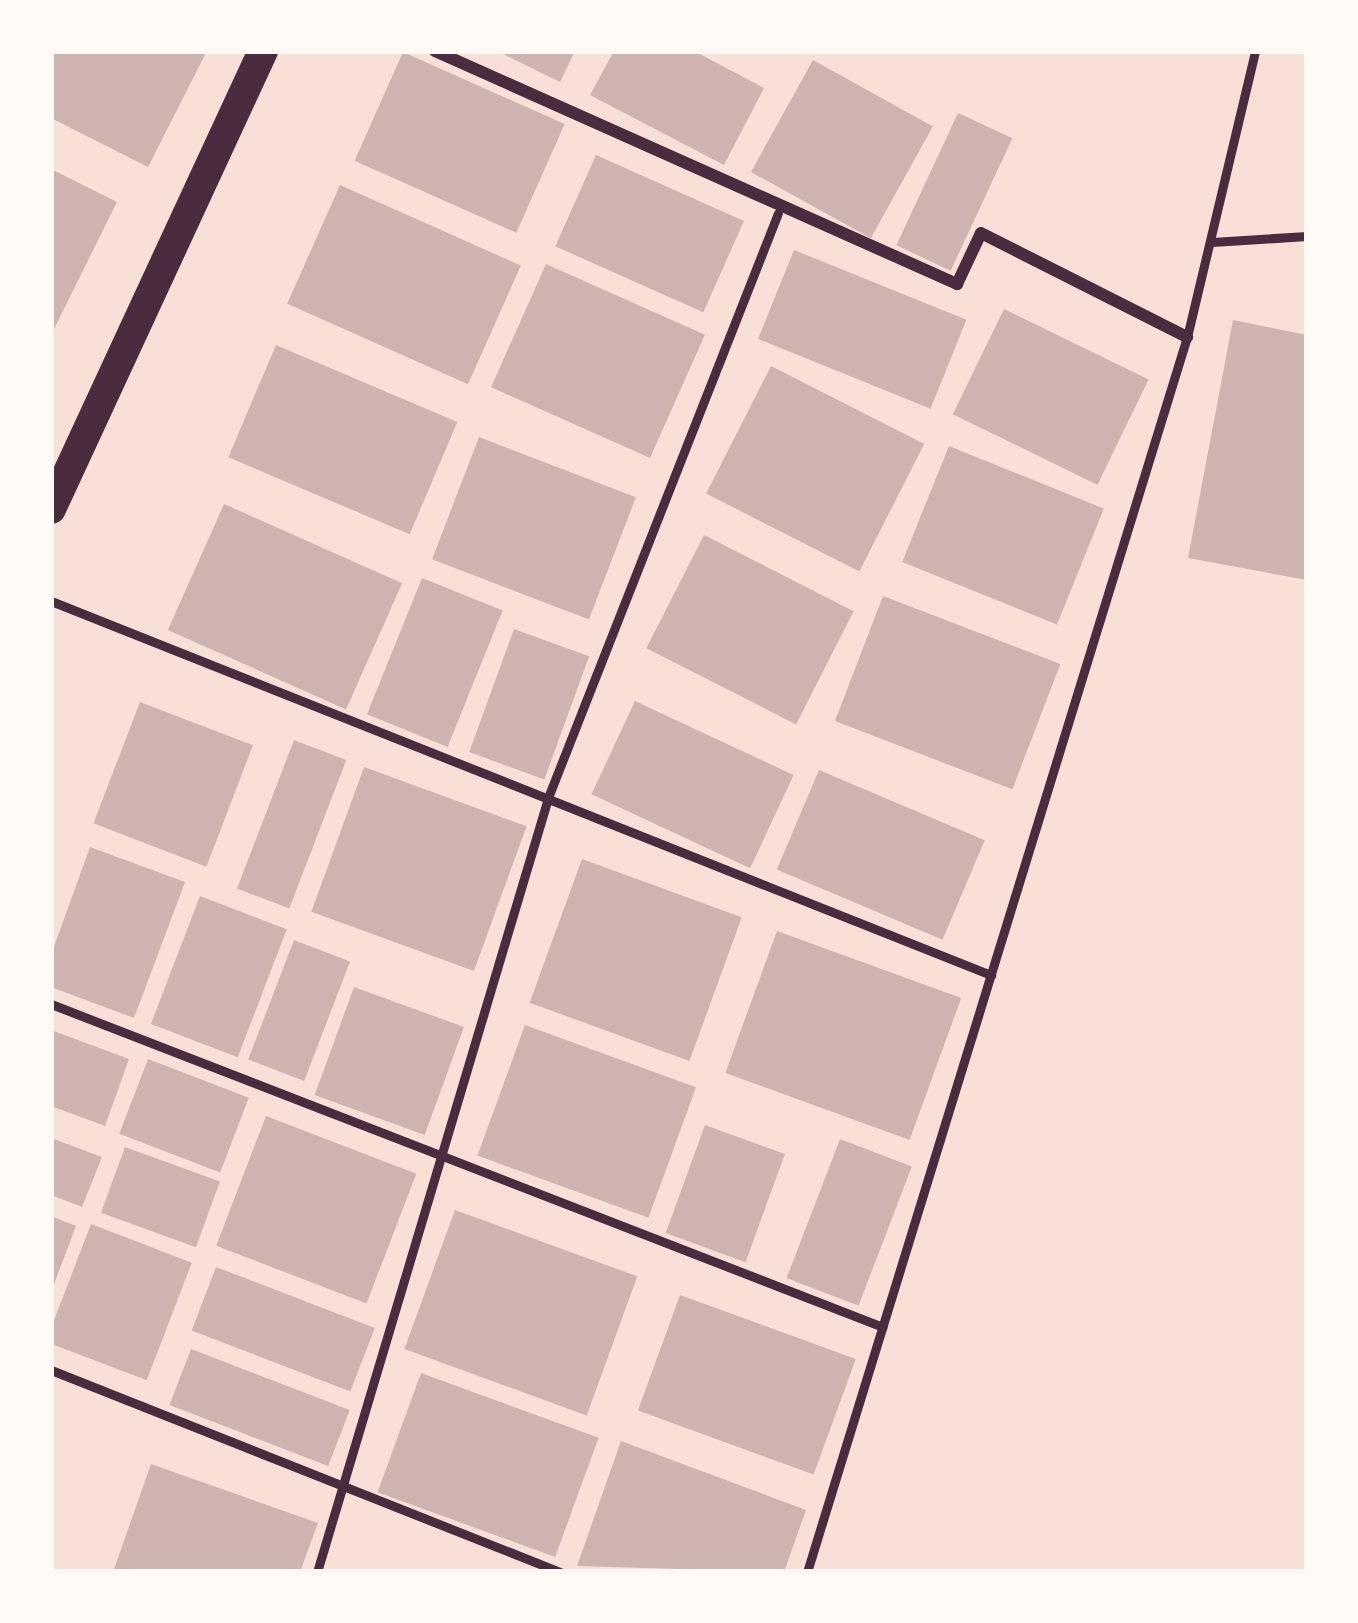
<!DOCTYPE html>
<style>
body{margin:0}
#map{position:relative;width:1358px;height:1623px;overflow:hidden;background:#f7e1d7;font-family:"PT Sans",sans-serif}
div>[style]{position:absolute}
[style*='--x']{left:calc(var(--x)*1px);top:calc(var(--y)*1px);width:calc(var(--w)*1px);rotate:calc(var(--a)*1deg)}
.building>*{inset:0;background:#ccb4b1;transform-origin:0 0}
.service>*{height:9px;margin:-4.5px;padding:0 4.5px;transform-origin:4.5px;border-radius:4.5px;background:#4a2c40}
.minor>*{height:12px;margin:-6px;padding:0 6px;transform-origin:6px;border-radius:6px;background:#4a2c40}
.primary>*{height:30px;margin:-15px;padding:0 15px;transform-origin:15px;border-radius:15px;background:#4a2c40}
span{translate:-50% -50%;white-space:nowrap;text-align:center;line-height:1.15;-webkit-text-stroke:12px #fffaf5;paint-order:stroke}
.frame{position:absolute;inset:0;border:54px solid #fffaf5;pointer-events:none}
</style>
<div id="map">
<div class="building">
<div style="clip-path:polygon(51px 51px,207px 51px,148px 167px,51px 118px)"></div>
<div style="clip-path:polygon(497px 51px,575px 51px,560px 82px)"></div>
<div style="clip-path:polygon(614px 51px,694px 51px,764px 88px,724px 165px,590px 95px)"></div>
<div style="left:403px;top:52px;width:177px;height:119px;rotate:24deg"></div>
<div style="left:813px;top:60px;width:137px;height:128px;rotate:29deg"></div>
<div style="left:958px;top:113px;width:60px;height:146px;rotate:25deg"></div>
<div style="left:596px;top:155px;width:162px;height:100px;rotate:24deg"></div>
<div style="clip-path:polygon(51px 169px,117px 202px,51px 335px)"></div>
<div style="left:340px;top:185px;width:198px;height:130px;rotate:24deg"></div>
<div style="left:794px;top:250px;width:186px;height:96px;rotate:22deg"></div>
<div style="left:546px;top:264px;width:174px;height:135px;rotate:24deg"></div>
<div style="left:1004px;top:309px;width:161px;height:117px;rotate:26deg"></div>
<div style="clip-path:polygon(1233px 320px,1307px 335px,1307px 580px,1188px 558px)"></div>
<div style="left:276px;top:345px;width:197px;height:122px;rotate:23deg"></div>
<div style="left:771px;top:366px;width:172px;height:143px;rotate:27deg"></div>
<div style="left:479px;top:437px;width:168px;height:131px;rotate:21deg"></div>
<div style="left:949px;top:446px;width:167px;height:125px;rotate:22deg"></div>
<div style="left:224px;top:504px;width:195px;height:138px;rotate:24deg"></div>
<div style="left:704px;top:535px;width:168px;height:127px;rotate:27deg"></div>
<div style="left:422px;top:578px;width:87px;height:147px;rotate:22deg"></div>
<div style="left:883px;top:596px;width:190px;height:134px;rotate:21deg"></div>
<div style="left:514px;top:629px;width:80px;height:131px;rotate:20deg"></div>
<div style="left:635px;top:701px;width:175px;height:103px;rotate:25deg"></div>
<div style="left:140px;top:702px;width:121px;height:130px;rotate:21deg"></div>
<div style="left:294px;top:740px;width:56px;height:159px;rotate:21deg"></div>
<div style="left:364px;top:767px;width:173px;height:154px;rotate:20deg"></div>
<div style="left:819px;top:770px;width:180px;height:108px;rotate:23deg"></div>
<div style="clip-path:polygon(90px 847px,185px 882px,134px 1018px,51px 987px,51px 955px)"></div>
<div style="left:582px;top:859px;width:170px;height:153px;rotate:20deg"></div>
<div style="left:200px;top:896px;width:93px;height:137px;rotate:21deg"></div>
<div style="left:777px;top:931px;width:196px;height:151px;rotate:20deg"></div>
<div style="left:294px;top:940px;width:60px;height:128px;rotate:21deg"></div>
<div style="left:354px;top:987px;width:117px;height:115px;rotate:20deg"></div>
<div style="left:525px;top:1025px;width:182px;height:139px;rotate:20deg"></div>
<div style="clip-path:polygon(51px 1030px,129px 1059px,105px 1126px,51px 1106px)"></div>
<div style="left:148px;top:1059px;width:108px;height:80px;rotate:21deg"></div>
<div style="left:266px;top:1116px;width:161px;height:139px;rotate:21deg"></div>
<div style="left:705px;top:1125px;width:85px;height:115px;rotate:20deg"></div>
<div style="clip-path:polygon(51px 1138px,102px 1157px,82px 1207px,51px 1195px)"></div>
<div style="left:840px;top:1139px;width:77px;height:149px;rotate:21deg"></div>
<div style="left:125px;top:1147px;width:101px;height:70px;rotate:20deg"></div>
<div style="left:455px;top:1210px;width:194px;height:148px;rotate:20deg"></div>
<div style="clip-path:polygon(51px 1216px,76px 1226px,51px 1292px)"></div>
<div style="left:91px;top:1224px;width:108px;height:126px;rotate:21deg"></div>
<div style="left:216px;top:1267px;width:170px;height:68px;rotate:21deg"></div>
<div style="left:680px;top:1295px;width:187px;height:123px;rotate:20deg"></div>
<div style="left:191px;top:1349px;width:170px;height:60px;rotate:21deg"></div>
<div style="left:421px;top:1373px;width:189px;height:127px;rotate:20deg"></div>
<div style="clip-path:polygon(621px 1441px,806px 1510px,784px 1572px,577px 1566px)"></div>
<div style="clip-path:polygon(151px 1464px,318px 1523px,300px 1572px,113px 1572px)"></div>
</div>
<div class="service">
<div style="--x:1212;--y:242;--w:95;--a:-3.6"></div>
<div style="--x:51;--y:601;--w:1012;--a:21.7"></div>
<div style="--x:51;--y:1004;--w:892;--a:21.22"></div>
<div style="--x:51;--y:1370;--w:548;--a:21.65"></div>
<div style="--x:317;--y:1572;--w:811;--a:-73.38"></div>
<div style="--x:549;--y:795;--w:625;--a:-68.52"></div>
<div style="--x:807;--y:1572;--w:1292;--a:-72.9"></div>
<div style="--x:1187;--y:337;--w:294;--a:-76.6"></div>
</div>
<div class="minor">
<div style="--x:435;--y:51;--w:572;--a:24.05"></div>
<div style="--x:957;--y:284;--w:56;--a:-64.8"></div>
<div style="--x:981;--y:233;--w:231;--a:26.8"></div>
</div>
<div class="primary">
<div style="--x:51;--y:509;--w:505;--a:-65.16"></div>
</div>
<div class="frame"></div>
</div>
